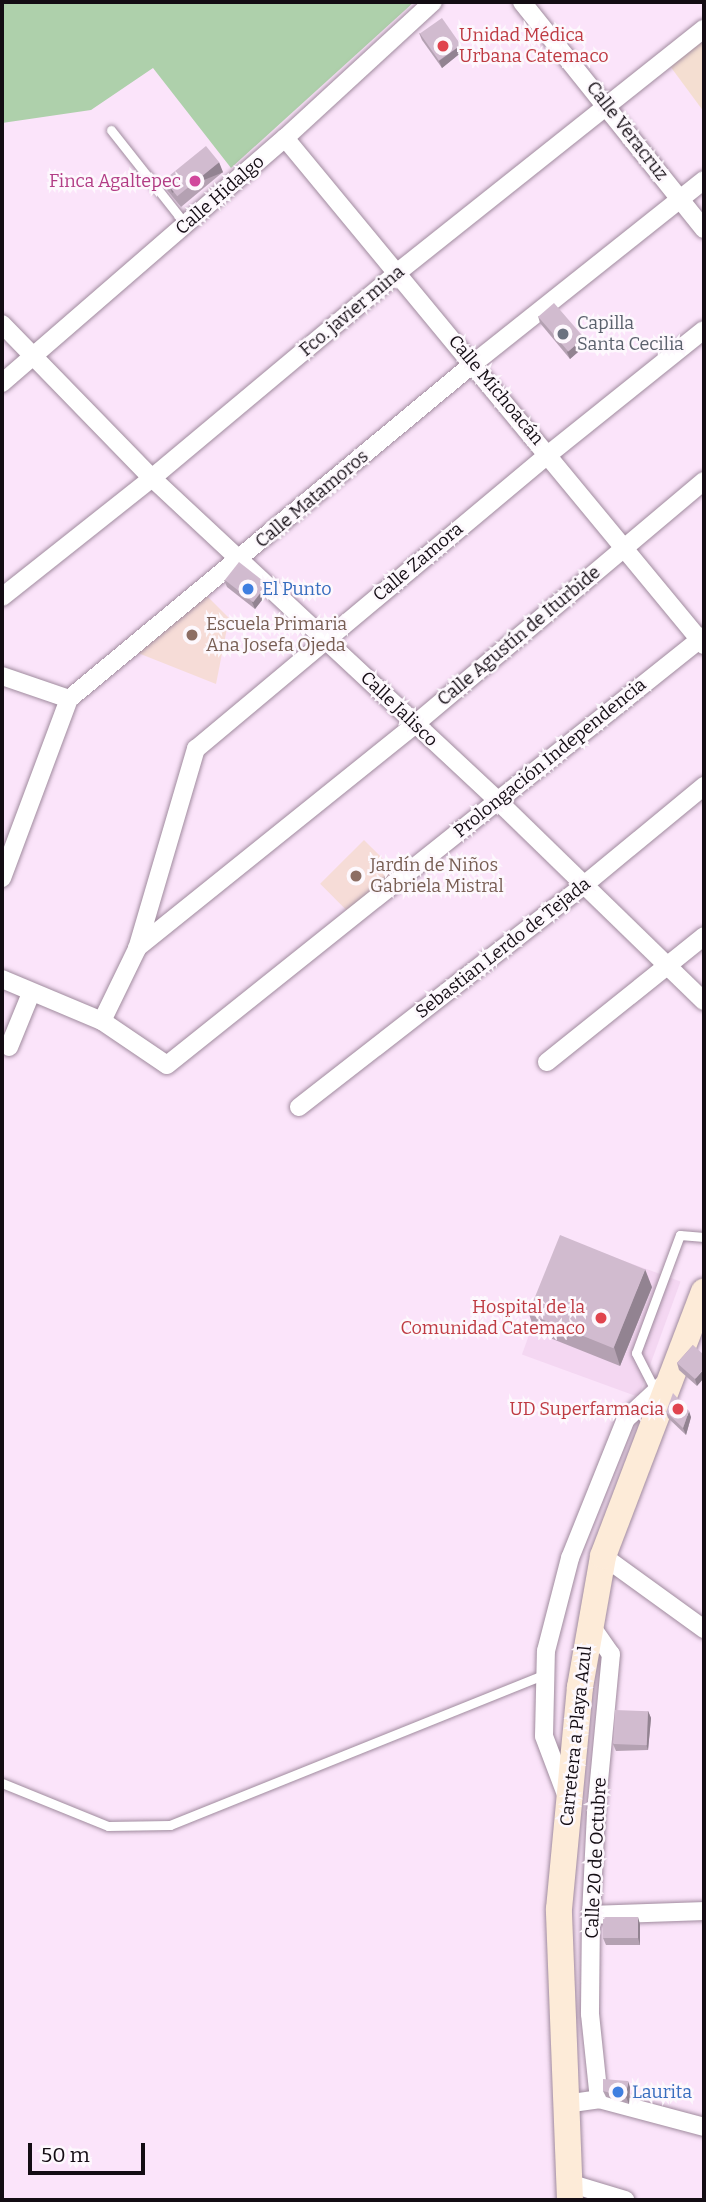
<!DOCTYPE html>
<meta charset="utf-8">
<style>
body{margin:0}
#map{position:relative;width:706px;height:2202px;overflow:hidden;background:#fbe4fa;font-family:Bitter,serif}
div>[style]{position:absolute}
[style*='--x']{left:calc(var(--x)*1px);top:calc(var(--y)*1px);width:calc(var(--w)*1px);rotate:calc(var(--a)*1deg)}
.built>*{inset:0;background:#f4d7f2;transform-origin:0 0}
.industrial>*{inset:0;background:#f4ded1}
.education>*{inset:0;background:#f6dcd7;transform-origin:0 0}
.green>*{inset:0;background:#aed0ab}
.roads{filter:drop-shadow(0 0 2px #a08b9e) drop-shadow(0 0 2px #a08b9e)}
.lane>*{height:9px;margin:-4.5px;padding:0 4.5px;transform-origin:4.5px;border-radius:4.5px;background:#fff}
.street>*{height:18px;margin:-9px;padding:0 9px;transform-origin:9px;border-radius:9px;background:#fff}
.secondary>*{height:26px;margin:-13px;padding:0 13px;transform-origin:13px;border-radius:13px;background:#fdebd8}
.wall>*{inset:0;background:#b4a1b2}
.shaded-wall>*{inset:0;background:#928391;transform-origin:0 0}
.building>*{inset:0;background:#d1bbcf;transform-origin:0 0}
.dots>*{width:19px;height:19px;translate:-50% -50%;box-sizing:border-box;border:4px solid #fdf8fd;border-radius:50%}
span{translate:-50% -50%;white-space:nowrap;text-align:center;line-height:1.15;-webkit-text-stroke:5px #fdf8fd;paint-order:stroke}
.health-label{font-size:18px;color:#be3a42}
.left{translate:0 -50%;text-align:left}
.right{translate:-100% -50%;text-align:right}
.street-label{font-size:18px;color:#130c13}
.hotel-label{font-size:18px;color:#b23c85}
.worship-label{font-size:18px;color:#5b616d}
.shop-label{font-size:18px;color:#366cbe}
.education-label{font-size:18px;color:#785e54}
.frame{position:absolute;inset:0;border:4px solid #130c13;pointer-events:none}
.scale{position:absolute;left:28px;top:2143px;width:117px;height:32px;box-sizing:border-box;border:4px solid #130c13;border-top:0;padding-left:9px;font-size:21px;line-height:24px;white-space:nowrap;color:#130c13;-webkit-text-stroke:5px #fdf8fd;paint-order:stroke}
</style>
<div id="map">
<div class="built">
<div style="left:564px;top:1239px;width:124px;height:123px;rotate:20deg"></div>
</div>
<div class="industrial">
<div style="clip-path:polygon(704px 39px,704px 112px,670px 66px)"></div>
</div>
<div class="education">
<div style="clip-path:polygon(206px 595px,229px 618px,216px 684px,138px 653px)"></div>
<div style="left:364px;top:840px;width:44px;height:62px;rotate:45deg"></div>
</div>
<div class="green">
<div style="clip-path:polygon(2px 2px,414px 2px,231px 168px,153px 68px,91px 110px,2px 123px)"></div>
</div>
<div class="roads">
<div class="lane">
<div style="--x:111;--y:130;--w:121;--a:51.7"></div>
<div style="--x:656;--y:1392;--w:44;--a:-117.1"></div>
<div style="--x:636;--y:1353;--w:126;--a:-69.6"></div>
<div style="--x:680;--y:1235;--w:24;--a:5"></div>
<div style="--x:2;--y:1783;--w:114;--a:22.1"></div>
<div style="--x:108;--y:1826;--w:62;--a:-0.9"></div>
<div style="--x:170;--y:1825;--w:405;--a:-21.9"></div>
</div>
<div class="street">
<div style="--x:522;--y:2;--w:291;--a:51.3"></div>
<div style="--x:285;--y:138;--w:658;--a:50.43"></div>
<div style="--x:2;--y:324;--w:215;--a:45.8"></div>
<div style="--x:152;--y:478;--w:473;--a:43"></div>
<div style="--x:498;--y:801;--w:287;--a:44.2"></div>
<div style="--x:2;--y:383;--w:374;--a:-40.9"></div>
<div style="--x:285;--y:138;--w:201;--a:-42.6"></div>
<div style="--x:2;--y:597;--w:191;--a:-38.4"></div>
<div style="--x:152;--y:478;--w:321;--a:-39.9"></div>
<div style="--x:398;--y:272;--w:391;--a:-38.5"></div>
<div style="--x:2;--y:676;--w:71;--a:18.9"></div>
<div style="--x:2;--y:878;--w:191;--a:-69.5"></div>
<div style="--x:69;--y:699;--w:526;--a:-39.68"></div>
<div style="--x:474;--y:363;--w:294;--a:-38.5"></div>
<div style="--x:137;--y:948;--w:356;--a:-38.8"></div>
<div style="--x:414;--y:725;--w:379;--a:-40.1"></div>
<div style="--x:2;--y:979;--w:108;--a:22.8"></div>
<div style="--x:102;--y:1021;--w:78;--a:34.1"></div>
<div style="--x:167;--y:1065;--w:687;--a:-38.62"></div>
<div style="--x:102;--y:1021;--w:80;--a:-64.1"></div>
<div style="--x:137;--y:949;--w:209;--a:-73.6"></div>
<div style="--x:196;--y:749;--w:460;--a:-39.9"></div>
<div style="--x:549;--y:454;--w:198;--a:-38.7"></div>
<div style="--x:9;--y:1047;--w:58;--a:-67.8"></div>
<div style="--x:547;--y:1062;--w:201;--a:-38.7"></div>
<div style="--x:299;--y:1107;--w:361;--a:-37.9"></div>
<div style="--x:584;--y:885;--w:156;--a:-39.5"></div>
<div style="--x:603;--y:1556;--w:125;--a:35.9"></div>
<div style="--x:589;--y:1623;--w:38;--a:55"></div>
<div style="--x:611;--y:1654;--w:160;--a:95.4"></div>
<div style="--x:596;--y:1813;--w:102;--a:92.8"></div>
<div style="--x:591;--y:1915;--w:99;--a:90.6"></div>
<div style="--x:590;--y:2014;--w:85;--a:84"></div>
<div style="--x:567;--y:1797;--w:65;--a:-110.7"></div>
<div style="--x:544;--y:1736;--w:85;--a:-88.7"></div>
<div style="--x:546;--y:1651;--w:96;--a:-75.5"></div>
<div style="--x:570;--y:1558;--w:150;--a:-68.1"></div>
<div style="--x:626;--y:1419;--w:56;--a:-42.8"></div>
<div style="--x:591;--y:1915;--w:113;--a:-2"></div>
<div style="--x:565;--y:2104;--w:34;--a:-8"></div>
<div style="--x:599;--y:2099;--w:109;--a:14.9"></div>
<div style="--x:569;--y:2183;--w:59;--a:16.9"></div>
</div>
<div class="secondary">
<div style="--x:570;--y:2200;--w:291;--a:-92.2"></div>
<div style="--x:559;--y:1909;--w:223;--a:-84.6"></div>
<div style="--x:580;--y:1687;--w:133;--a:-80"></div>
<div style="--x:603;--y:1556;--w:283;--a:-69.1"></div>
</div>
</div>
<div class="wall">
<div style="clip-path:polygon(419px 33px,463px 51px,442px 68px,422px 40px)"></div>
<div style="clip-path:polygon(223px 172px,181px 207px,167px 190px,164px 180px)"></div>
<div style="clip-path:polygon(538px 316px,584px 338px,586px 345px,570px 359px,540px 323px)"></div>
<div style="clip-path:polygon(224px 580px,267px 584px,269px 591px,255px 609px,227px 587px)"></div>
<div style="clip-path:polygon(652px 1287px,620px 1366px,535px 1332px,529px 1314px)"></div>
<div style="clip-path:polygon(693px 1345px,697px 1386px,679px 1370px,677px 1363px)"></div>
<div style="clip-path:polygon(666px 1412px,691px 1417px,686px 1435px,668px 1418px)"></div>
<div style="clip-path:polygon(648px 1711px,651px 1718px,648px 1750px,616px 1751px,613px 1744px)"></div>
<div style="clip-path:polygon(640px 1924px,640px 1945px,606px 1945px,603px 1938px)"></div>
<div style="clip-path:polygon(630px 2087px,629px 2104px,606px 2097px,603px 2091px)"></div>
</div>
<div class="shaded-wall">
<div style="clip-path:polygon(461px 45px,463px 51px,442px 68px,439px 61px)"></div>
<div style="left:219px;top:162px;width:11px;height:55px;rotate:68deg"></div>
<div style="clip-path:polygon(584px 338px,586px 345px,570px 359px,567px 352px)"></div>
<div style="clip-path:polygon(267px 584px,269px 591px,255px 609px,252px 602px)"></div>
<div style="clip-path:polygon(645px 1269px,652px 1287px,620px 1366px,614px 1347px)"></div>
<div style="clip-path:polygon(704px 1369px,704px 1378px,697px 1386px,695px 1379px)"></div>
<div style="clip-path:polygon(689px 1411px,691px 1417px,686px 1435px,683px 1428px)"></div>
<div style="clip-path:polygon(648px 1711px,651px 1718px,648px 1750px,646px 1744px)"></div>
<div style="clip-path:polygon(638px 1917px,640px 1924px,640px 1945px,638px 1938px)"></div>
<div style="clip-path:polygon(628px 2081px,630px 2087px,629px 2104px,626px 2097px)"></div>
</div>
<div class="building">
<div style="left:442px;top:18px;width:33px;height:27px;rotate:55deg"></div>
<div style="left:206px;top:146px;width:21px;height:54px;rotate:51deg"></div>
<div style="left:554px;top:303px;width:46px;height:21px;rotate:49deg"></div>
<div style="left:239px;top:562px;width:36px;height:23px;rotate:38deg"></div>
<div style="left:560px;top:1235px;width:92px;height:85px;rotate:22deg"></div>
<div style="clip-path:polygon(693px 1345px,704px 1355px,704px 1369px,695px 1379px,677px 1363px)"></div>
<div style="clip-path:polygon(673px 1393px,689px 1411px,683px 1428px,666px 1412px)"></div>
<div style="left:615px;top:1710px;width:33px;height:34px;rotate:2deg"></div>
<div style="left:603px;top:1917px;width:35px;height:21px"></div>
<div style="clip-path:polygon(603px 2079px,628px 2081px,626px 2097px,603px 2091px)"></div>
</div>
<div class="dots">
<div style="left:443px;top:46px;background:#e0444e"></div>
<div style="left:195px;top:181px;background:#d1479c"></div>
<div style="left:563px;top:334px;background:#6b7280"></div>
<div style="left:248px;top:589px;background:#3f7fe0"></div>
<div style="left:192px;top:635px;background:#8d6e63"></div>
<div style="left:356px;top:876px;background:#8d6e63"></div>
<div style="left:601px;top:1318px;background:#e0444e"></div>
<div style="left:678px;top:1409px;background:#e0444e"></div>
<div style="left:618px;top:2092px;background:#3f7fe0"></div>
</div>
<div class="health-label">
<span class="left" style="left:459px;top:46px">Unidad Médica<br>Urbana Catemaco</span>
<span class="right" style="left:585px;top:1318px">Hospital de la<br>Comunidad Catemaco</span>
<span class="right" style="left:664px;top:1409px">UD Superfarmacia</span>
</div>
<div class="street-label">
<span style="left:627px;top:131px;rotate:52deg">Calle Veracruz</span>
<span style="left:220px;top:195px;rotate:-41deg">Calle Hidalgo</span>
<span style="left:352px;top:311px;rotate:-40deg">Fco. javier mina</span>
<span style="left:496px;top:390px;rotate:50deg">Calle Michoacán</span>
<span style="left:312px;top:499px;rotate:-40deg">Calle Matamoros</span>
<span style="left:418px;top:562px;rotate:-40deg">Calle Zamora</span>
<span style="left:519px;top:636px;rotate:-40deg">Calle Agustín de Iturbide</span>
<span style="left:399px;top:709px;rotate:44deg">Calle Jalisco</span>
<span style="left:550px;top:758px;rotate:-39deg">Prolongación Independencia</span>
<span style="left:503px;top:948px;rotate:-38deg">Sebastian Lerdo de Tejada</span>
<span style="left:576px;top:1736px;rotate:-84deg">Carretera a Playa Azul</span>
<span style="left:596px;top:1858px;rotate:-87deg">Calle 20 de Octubre</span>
</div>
<div class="hotel-label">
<span class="right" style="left:181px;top:181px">Finca Agaltepec</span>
</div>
<div class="worship-label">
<span class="left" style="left:577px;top:334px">Capilla<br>Santa Cecilia</span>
</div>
<div class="shop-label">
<span class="left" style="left:262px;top:589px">El Punto</span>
<span class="left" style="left:632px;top:2092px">Laurita</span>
</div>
<div class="education-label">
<span class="left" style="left:206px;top:635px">Escuela Primaria<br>Ana Josefa Ojeda</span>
<span class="left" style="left:370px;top:876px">Jardín de Niños<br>Gabriela Mistral</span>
</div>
<div class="frame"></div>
<div class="scale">50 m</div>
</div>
